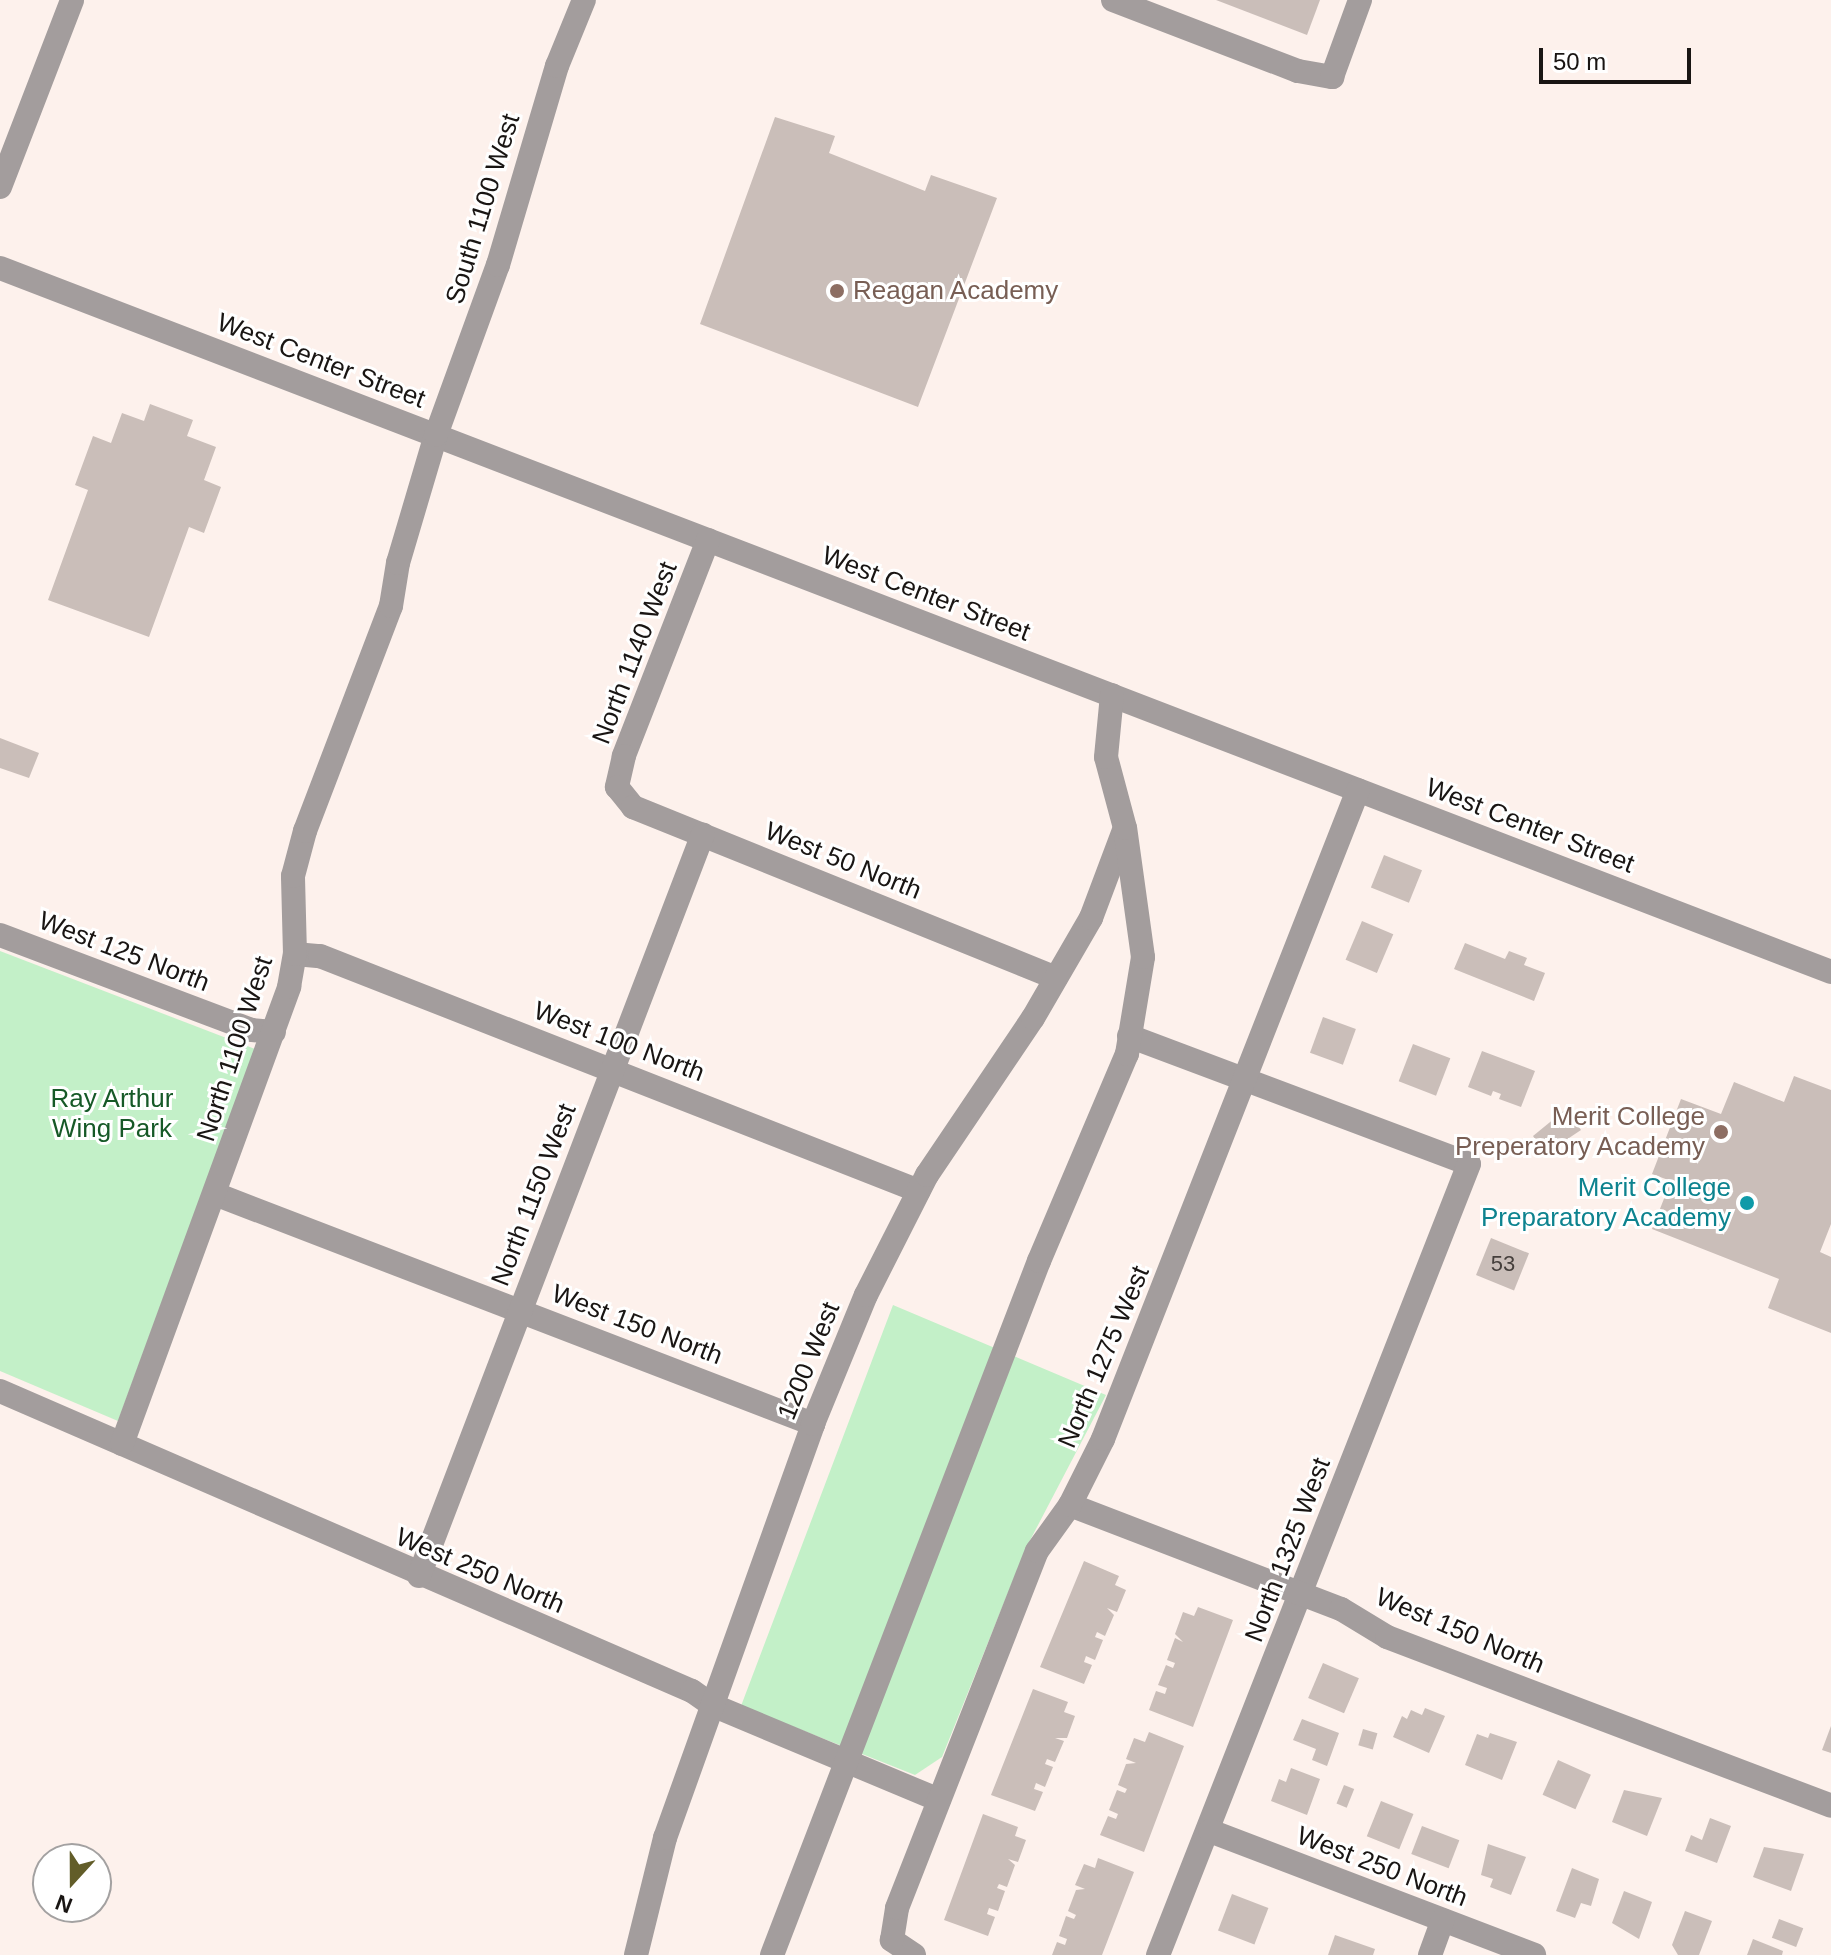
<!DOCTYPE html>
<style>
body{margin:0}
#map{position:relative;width:1831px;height:1955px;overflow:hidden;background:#fdf1ec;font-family:Arial,sans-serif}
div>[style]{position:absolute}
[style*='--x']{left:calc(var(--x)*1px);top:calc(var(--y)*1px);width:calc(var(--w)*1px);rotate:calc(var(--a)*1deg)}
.green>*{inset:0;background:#c3f0c8}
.building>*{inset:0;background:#cabeb9;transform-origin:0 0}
.minor>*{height:24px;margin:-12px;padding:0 12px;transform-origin:12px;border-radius:12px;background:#a39d9d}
.dots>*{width:22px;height:22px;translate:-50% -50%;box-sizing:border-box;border:4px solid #fff;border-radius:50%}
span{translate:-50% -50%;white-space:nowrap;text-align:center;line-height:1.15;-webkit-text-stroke:6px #fff;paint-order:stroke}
.number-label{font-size:22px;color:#453f3c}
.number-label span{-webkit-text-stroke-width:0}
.street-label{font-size:26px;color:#191513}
.education-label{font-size:26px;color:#785e54}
.left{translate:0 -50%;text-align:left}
.right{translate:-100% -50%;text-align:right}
.park-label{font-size:26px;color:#165927}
.culture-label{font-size:26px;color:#0d838f}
.north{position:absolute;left:32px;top:1843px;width:80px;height:80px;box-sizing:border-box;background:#fff;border:2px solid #a3a1a1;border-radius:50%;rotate:201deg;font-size:22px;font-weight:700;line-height:32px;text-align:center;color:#191513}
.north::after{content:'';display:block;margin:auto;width:28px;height:36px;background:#625d29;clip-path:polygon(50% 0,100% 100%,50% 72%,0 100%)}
.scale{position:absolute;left:1539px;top:48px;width:152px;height:36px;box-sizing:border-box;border:4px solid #191513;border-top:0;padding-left:10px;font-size:24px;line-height:28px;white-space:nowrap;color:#191513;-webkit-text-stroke:6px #fff;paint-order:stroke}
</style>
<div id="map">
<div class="green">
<div style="clip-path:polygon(0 951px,255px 1049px,118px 1421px,0 1371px)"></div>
<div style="clip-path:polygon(893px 1305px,1106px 1395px,1026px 1548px,942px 1757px,915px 1775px,741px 1706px)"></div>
</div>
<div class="building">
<div style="clip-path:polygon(1216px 0,1320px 0,1307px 35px)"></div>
<div style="clip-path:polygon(775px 117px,835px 136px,829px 153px,925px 191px,931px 175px,997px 198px,918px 407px,700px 324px)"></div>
<div style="clip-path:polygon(150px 404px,193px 420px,187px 436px,216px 447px,204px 480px,221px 487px,204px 533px,189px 527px,149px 637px,48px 600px,88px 490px,75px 485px,93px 436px,111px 443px,122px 413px,144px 421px)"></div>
<div style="clip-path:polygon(0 738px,39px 753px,29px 778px,0 768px)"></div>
<div style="left:1384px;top:855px;width:41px;height:35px;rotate:22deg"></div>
<div style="left:1362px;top:921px;width:34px;height:42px;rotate:23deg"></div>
<div style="clip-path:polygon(1465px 943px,1505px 959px,1509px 951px,1527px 958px,1524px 965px,1545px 973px,1534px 1001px,1454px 969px)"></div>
<div style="left:1323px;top:1017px;width:35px;height:38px;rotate:20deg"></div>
<div style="left:1413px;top:1044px;width:40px;height:40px;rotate:21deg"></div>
<div style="clip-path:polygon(1482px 1051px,1535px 1071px,1521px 1107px,1499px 1099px,1501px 1094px,1493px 1091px,1491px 1096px,1468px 1087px)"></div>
<div style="clip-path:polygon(1794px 1076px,1831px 1090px,1831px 1224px,1820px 1252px,1831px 1257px,1831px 1333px,1768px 1308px,1779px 1279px,1652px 1229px,1671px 1181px,1652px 1174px,1681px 1099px,1721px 1114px,1734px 1082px,1784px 1102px)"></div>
<div style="clip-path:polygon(1566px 1109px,1581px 1130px,1545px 1154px,1533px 1136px)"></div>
<div style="left:1491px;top:1238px;width:41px;height:40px;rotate:22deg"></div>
<div style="clip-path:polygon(1084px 1561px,1119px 1576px,1115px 1585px,1126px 1590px,1117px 1612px,1107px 1608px,1114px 1615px,1105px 1636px,1097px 1632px,1095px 1637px,1103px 1640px,1095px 1660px,1086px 1656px,1084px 1662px,1092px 1665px,1084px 1684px,1040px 1667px)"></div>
<div style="clip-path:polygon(1198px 1607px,1233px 1620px,1193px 1727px,1149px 1710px,1156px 1691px,1165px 1694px,1167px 1688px,1158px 1685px,1166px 1665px,1173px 1668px,1175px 1663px,1167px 1660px,1175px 1638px,1183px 1642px,1175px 1634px,1183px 1612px,1194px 1616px)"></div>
<div style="left:1323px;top:1663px;width:39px;height:38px;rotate:23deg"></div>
<div style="clip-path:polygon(1033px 1689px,1068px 1702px,1064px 1712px,1075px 1716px,1067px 1738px,1055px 1738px,1064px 1741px,1055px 1762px,1047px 1759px,1045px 1764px,1053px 1767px,1045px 1787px,1036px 1783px,1034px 1789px,1043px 1792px,1035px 1811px,991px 1795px)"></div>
<div style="clip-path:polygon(1425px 1708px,1445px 1716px,1429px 1753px,1393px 1737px,1402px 1716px,1407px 1719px,1411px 1710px,1422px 1715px)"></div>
<div style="clip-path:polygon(1302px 1719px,1339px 1733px,1327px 1766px,1312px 1760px,1316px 1749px,1293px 1740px)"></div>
<div style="clip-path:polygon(1831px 1726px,1831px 1753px,1822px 1750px)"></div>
<div style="left:1363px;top:1729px;width:15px;height:17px;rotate:16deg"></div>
<div style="clip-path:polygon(1149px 1732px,1184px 1746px,1144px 1852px,1100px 1835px,1108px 1816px,1116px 1819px,1118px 1814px,1109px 1810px,1117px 1790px,1125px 1793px,1127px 1789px,1118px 1785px,1126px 1764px,1136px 1763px,1126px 1759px,1134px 1738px,1145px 1742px)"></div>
<div style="clip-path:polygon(1490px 1733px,1517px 1742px,1502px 1780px,1465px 1765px,1477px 1734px,1488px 1738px)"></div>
<div style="left:1558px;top:1760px;width:36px;height:38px;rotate:24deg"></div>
<div style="clip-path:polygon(1291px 1768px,1320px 1779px,1307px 1815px,1271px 1801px,1279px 1779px,1286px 1782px)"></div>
<div style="left:1344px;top:1785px;width:11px;height:20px;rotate:22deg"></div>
<div style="clip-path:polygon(1624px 1790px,1662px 1798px,1647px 1836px,1612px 1822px)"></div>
<div style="left:1381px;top:1801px;width:35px;height:38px;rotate:22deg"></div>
<div style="clip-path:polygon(983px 1814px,1018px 1827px,1015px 1836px,1026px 1840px,1018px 1862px,1008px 1859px,1015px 1865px,1007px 1887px,999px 1884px,997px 1888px,1005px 1891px,998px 1911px,989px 1908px,987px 1914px,995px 1917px,988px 1936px,944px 1920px)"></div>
<div style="clip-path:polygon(1710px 1818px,1731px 1826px,1717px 1863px,1685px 1851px,1691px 1835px,1702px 1840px)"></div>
<div style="left:1422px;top:1826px;width:40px;height:30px;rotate:21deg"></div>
<div style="clip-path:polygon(1488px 1844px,1526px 1857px,1511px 1895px,1490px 1887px,1493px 1879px,1481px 1875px)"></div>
<div style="clip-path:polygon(1764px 1847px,1804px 1854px,1791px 1891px,1753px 1877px)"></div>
<div style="clip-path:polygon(1098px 1858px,1134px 1872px,1102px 1955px,1052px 1955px,1057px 1942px,1065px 1945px,1067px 1939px,1059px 1936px,1066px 1916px,1074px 1919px,1076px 1915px,1068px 1911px,1076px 1890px,1085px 1889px,1075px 1885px,1084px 1864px,1095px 1868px)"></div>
<div style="clip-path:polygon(1572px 1868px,1599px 1879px,1591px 1906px,1581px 1903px,1575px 1918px,1556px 1911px)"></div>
<div style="clip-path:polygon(1624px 1891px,1652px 1902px,1639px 1939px,1612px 1923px)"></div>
<div style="left:1232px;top:1894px;width:39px;height:39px;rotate:21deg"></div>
<div style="clip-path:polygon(1685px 1911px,1712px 1921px,1699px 1955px,1678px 1955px,1672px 1945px)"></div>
<div style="left:1779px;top:1919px;width:26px;height:20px;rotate:21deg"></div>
<div style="clip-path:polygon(1335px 1935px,1375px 1949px,1373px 1955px,1328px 1955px)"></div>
<div style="clip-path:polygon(1753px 1939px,1783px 1951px,1782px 1955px,1747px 1955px)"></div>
</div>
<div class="minor">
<div style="--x:1113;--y:0;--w:198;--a:21"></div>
<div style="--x:1298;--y:71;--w:35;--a:10"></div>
<div style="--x:1332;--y:77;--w:82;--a:-70"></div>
<div style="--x:0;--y:187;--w:200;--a:-68.9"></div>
<div style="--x:0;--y:268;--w:1962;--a:21.03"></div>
<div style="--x:708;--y:540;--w:232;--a:111.3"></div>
<div style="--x:624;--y:756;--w:32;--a:103"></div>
<div style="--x:617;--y:787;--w:26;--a:51"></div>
<div style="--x:633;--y:807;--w:456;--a:22"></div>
<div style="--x:0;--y:935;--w:269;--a:20.7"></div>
<div style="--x:252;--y:1030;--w:22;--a:5"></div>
<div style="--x:295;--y:954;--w:25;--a:5"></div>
<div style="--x:320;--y:956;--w:643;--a:21.42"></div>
<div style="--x:1129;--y:1036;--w:363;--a:20.6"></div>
<div style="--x:1469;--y:1164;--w:850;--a:111.46"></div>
<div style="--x:215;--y:1194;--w:641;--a:21.04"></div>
<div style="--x:0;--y:1391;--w:754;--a:23.44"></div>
<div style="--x:692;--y:1691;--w:24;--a:35"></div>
<div style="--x:712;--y:1705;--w:246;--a:22.7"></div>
<div style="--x:122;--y:1444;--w:487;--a:-69.9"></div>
<div style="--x:289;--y:987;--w:34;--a:-80"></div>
<div style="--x:295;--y:954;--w:78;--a:-91.5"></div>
<div style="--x:293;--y:876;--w:47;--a:-75.1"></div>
<div style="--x:305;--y:831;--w:241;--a:-69.1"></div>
<div style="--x:391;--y:606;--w:44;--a:-80.8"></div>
<div style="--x:398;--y:563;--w:134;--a:-73.5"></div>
<div style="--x:436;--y:435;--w:181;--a:-70"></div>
<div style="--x:498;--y:265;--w:208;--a:-73.5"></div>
<div style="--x:557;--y:66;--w:71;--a:-67.8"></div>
<div style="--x:1070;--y:1505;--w:290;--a:21"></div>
<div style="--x:1341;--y:1609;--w:54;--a:31.3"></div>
<div style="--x:1387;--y:1637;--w:475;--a:20.8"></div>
<div style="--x:419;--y:1576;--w:794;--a:-69.06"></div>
<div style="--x:1210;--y:1831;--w:347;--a:20.9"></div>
<div style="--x:636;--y:1955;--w:121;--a:-76.1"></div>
<div style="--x:665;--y:1838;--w:440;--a:-70.3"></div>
<div style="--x:813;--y:1424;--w:139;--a:-67.7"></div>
<div style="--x:866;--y:1295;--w:135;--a:-63.1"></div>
<div style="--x:927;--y:1175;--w:189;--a:-56"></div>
<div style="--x:1033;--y:1018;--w:116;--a:-59.9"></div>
<div style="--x:1091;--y:918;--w:94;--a:-69.4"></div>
<div style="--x:772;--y:1955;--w:744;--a:-68.96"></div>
<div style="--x:1039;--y:1261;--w:225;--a:-67"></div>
<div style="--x:1127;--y:1054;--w:98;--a:-80.6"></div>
<div style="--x:1143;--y:957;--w:130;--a:-97.9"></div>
<div style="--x:1125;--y:828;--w:73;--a:-105"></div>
<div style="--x:1106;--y:757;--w:62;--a:-84.5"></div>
<div style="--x:914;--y:1955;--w:27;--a:-146"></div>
<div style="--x:892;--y:1940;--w:32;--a:-81"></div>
<div style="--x:897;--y:1908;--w:383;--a:-68.6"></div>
<div style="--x:1037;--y:1551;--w:57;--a:-54.3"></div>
<div style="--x:1070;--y:1505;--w:74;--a:-63.4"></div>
<div style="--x:1103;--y:1439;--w:697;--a:-68.55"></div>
<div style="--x:1430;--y:1955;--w:37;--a:-70"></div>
</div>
<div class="dots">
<div style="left:837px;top:291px;background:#8d6e63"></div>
<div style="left:1721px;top:1132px;background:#8d6e63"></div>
<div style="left:1747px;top:1203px;background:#0f9aa8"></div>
</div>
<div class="number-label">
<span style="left:1503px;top:1264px">53</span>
</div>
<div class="street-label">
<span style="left:483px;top:209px;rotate:-73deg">South 1100 West</span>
<span style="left:321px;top:361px;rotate:21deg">West Center Street</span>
<span style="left:926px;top:594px;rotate:21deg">West Center Street</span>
<span style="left:635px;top:653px;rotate:-69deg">North 1140 West</span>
<span style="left:1530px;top:826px;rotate:21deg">West Center Street</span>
<span style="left:843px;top:861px;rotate:22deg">West 50 North</span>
<span style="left:124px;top:952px;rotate:21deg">West 125 North</span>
<span style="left:619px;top:1042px;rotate:21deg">West 100 North</span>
<span style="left:235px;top:1049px;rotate:-72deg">North 1100 West</span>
<span style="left:534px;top:1195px;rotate:-69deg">North 1150 West</span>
<span style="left:637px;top:1325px;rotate:21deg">West 150 North</span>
<span style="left:1104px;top:1357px;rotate:-67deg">North 1275 West</span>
<span style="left:809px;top:1361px;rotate:-68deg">1200 West</span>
<span style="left:1288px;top:1550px;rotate:-69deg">North 1325 West</span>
<span style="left:480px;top:1571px;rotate:23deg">West 250 North</span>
<span style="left:1460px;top:1631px;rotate:23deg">West 150 North</span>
<span style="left:1382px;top:1867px;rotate:21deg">West 250 North</span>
</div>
<div class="education-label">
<span class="left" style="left:853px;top:291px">Reagan Academy</span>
<span class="right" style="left:1705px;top:1132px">Merit College<br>Preperatory Academy</span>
</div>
<div class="park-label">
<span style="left:112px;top:1114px">Ray Arthur<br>Wing Park</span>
</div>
<div class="culture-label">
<span class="right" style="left:1731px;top:1203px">Merit College<br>Preparatory Academy</span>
</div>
<div class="north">N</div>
<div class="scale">50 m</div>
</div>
